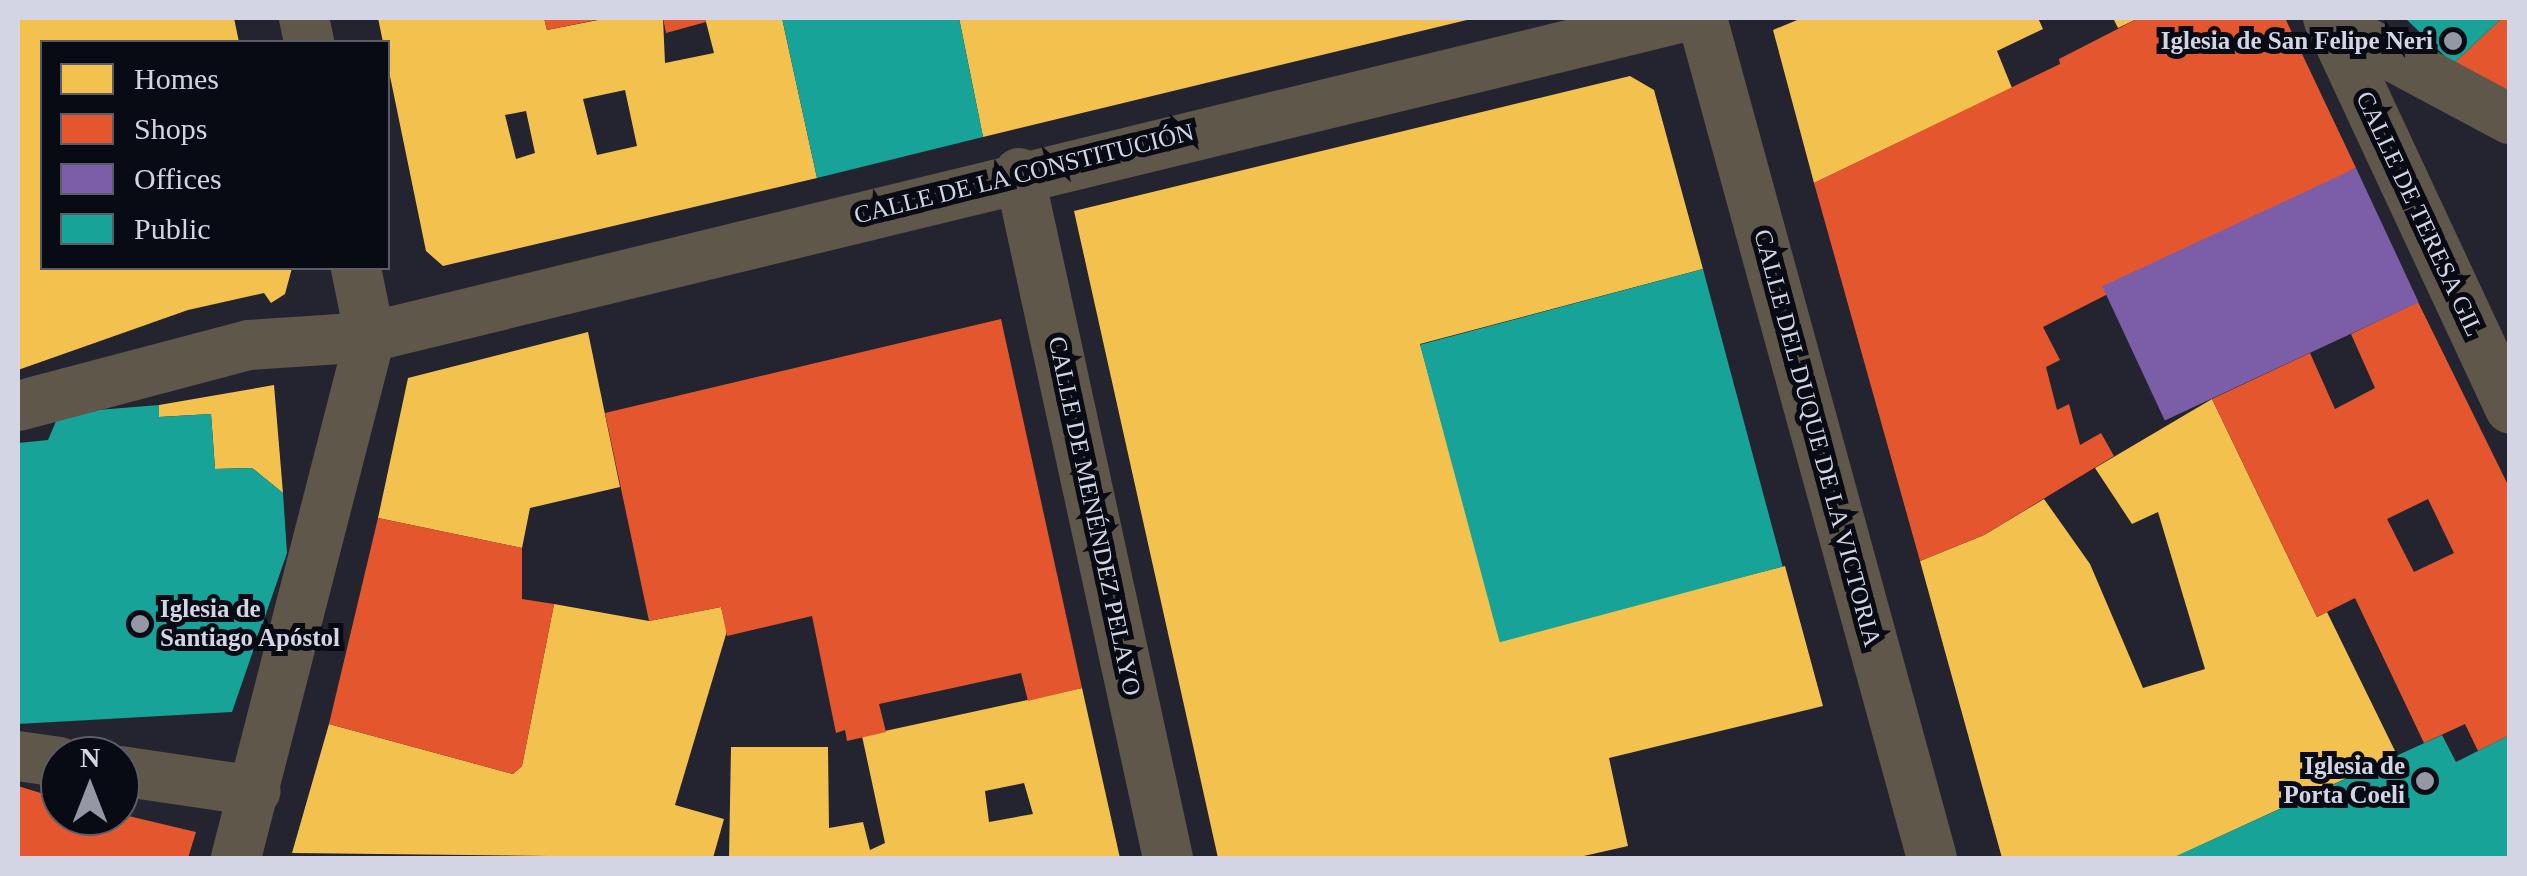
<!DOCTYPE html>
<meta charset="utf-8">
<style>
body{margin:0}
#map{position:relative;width:2527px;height:876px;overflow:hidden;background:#23242f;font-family:Georgia,serif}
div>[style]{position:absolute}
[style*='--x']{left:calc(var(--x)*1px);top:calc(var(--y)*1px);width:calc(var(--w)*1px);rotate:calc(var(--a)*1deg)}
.homes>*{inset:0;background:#f2c14e}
.shops>*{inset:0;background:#e4572e}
.offices>*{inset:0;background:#7b5ea7;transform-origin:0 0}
.public>*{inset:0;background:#17a398;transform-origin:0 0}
.street>*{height:50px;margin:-25px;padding:0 25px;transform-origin:25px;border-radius:25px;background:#60574b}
.dots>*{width:28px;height:28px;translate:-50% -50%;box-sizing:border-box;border:5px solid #090b14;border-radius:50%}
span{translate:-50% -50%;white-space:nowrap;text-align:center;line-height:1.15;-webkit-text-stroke:10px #090b14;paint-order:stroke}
.poi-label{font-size:25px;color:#d3d5e4;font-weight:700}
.right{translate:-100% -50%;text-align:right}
.left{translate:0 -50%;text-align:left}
.street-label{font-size:25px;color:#d3d5e4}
.frame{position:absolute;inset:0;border:20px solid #d3d5e4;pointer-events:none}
.legend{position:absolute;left:40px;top:40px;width:350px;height:230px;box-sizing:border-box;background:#090b14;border:2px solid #5a5c67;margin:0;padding:12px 18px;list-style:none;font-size:30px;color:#d3d5e4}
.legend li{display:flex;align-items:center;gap:20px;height:50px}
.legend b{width:50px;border:2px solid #5a5c67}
.north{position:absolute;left:40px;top:736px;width:100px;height:100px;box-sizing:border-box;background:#090b14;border:2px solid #5a5c67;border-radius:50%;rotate:0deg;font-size:28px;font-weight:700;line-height:40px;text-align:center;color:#d3d5e4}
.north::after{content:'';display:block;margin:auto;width:35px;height:45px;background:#9597a5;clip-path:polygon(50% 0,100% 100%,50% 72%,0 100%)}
</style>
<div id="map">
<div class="homes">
<div style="clip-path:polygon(18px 18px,234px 18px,239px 42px,42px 42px,42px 268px,292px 268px,285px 294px,271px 303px,264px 293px,188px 310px,18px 370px)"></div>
<div style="clip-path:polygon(evenodd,378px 18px,544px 18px,547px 30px,608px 18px,663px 18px,665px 63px,714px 53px,705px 18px,782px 18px,817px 178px,443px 266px,426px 251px,378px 18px,625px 90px,637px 146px,597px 155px,583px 99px,625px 90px,378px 18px,526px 111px,535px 153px,516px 159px,505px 115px,526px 111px)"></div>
<div style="clip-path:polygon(959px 18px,1471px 18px,1471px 19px,983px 137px)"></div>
<div style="clip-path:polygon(1802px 18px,2038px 18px,2043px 29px,1997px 51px,2012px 88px,1814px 183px,1773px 30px)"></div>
<div style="clip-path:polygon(2113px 18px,2139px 18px,2118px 28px)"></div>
<div style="clip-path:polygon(1630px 76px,1654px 90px,1703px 269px,1420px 344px,1501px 639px,1785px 566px,1823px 706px,1609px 758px,1628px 846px,1575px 858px,1218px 858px,1074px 211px)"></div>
<div style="clip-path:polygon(588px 332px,620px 487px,530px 508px,522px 548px,378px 518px,408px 378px)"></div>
<div style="clip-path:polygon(274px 385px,283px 493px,252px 468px,215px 469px,211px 414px,159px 417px,159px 405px)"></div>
<div style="clip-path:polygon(2212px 399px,2317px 617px,2327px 612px,2397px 755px,2173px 858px,2002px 858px,1920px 561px,1984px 535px,2044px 499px,2090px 564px,2143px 688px,2205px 669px,2158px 512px,2132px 524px,2095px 468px)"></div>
<div style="clip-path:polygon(554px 604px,649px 621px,721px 607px,727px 631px,675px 805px,724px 819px,713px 858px,292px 853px,329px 724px,513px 774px,522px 766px)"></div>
<div style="clip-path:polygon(evenodd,1082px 688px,1120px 858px,729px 858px,731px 747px,828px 747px,829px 828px,863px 822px,870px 850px,885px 843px,862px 736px,1082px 688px,1024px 783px,1033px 814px,989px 822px,985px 791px,1024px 783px)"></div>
</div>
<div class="shops">
<div style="clip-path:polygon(544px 18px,600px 18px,601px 19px,547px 30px)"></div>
<div style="clip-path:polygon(663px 18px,705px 18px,706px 22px,666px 33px)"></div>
<div style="clip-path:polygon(2139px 18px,2285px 18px,2356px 168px,2043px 327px,2060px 360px,2046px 367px,2057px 410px,2069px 404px,2080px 445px,2101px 433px,2114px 456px,1984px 535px,1920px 561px,1814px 183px,2060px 64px,2059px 59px)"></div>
<div style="clip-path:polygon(2502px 18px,2510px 18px,2510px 93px,2453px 64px)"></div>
<div style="clip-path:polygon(evenodd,2418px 302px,2510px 489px,2510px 735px,2478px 751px,2465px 724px,2424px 743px,2355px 598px,2317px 617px,2212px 399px,2310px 353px,2335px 409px,2375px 388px,2351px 334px,2418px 302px,2428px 499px,2454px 553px,2414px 572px,2387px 519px,2428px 499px)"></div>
<div style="clip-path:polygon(1001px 319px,1082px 688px,1028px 701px,1021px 673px,879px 704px,886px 732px,847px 741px,845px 730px,836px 733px,812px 616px,727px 636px,721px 607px,649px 621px,605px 413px)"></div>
<div style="clip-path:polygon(378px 518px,522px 548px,522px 599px,554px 604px,522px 766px,513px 774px,329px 724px)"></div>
<div style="clip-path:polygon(18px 786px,60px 799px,60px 816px,120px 814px,196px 832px,188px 858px,18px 858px)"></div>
</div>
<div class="offices">
<div style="left:2356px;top:168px;width:148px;height:280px;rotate:65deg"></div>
</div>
<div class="public">
<div style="clip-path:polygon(782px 18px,959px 18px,983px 137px,817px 178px)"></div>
<div style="clip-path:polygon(2405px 18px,2502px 18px,2453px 64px)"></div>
<div style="left:1703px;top:269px;width:308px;height:293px;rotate:75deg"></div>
<div style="clip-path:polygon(159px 405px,159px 417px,211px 414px,215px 469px,252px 468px,283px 493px,287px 553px,232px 712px,18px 724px,18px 443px,48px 440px,57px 419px,85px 411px)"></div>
<div style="clip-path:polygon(2442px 735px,2456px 762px,2510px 735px,2510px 858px,2172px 858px)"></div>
</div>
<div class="street">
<div style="--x:304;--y:18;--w:25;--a:78"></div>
<div style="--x:1702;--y:18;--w:871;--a:74.69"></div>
<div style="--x:2328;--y:18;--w:431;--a:65"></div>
<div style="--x:2330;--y:23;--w:204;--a:28.1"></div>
<div style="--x:1019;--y:173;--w:701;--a:77.73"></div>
<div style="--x:18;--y:406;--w:239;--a:-14.8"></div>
<div style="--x:249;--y:345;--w:121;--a:-3.8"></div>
<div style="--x:370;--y:337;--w:1348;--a:-13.69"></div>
<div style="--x:18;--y:756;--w:42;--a:8.1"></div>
<div style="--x:120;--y:771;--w:137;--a:8.4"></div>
<div style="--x:236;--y:858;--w:538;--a:-75.58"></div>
<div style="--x:370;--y:337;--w:70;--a:-101.5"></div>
</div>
<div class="dots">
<div style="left:2453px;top:41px;background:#9597a5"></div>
<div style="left:140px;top:624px;background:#9597a5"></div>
<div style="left:2425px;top:781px;background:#9597a5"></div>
</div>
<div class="poi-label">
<span class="right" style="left:2433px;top:41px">Iglesia de San Felipe Neri</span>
<span class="left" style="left:160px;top:624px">Iglesia de<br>Santiago Apóstol</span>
<span class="right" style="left:2405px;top:781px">Iglesia de<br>Porta Coeli</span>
</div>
<div class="street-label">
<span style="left:1024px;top:174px;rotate:-14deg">CALLE DE LA CONSTITUCIÓN</span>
<span style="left:2419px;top:214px;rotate:65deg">CALLE DE TERESA GIL</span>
<span style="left:1817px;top:438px;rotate:75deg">CALLE DEL DUQUE DE LA VICTORIA</span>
<span style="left:1094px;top:516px;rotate:78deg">CALLE DE MENÉNDEZ PELAYO</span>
</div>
<div class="frame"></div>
<ul class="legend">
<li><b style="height:28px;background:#f2c14e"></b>Homes</li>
<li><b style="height:28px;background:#e4572e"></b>Shops</li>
<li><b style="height:28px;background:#7b5ea7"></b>Offices</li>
<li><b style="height:28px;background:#17a398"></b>Public</li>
</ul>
<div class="north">N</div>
</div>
